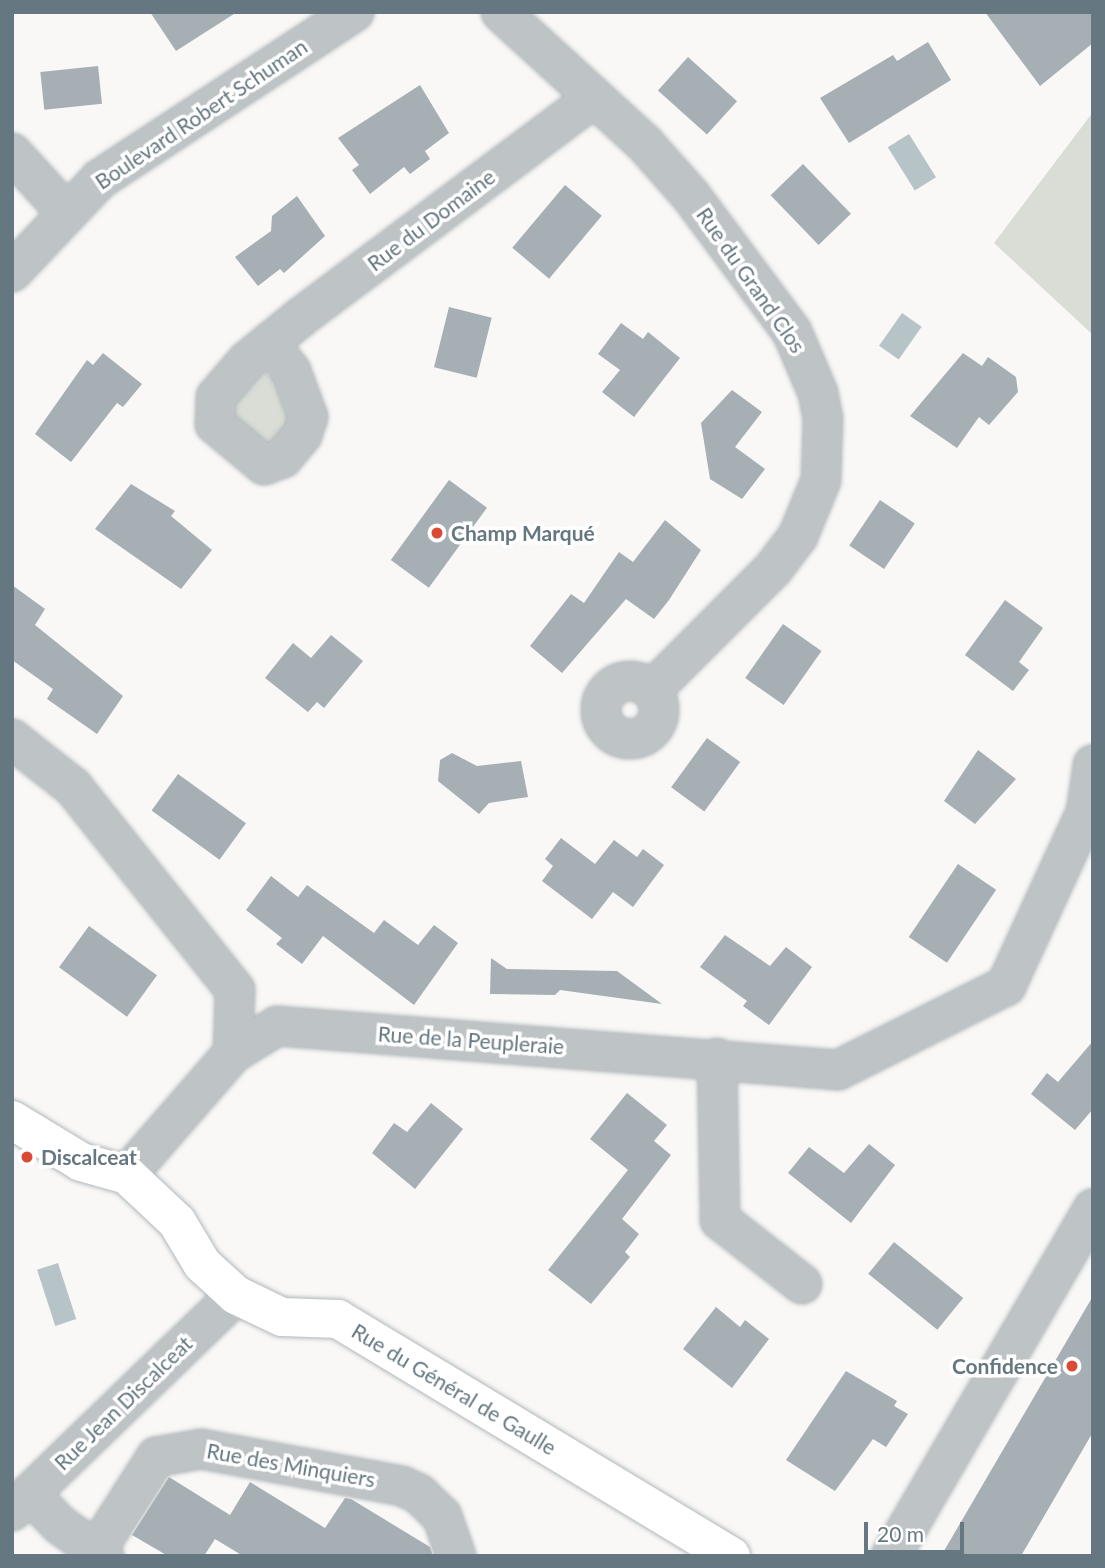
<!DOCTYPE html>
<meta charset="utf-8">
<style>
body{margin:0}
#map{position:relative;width:1105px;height:1568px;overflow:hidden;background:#f9f8f6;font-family:Lato,sans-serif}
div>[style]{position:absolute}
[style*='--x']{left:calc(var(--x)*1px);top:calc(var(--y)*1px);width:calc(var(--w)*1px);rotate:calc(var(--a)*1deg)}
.green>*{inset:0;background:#d9ddd6}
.water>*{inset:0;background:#b7c4c7;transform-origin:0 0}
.building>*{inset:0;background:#a5afb4;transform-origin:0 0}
.roads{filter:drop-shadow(0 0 2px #b2b8bb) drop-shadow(0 0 2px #b2b8bb)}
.minor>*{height:38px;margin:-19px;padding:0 19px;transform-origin:19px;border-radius:19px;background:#bec3c6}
.minor>.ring{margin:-19px;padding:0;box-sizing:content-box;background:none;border:38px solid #bec3c6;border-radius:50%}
.major>*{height:38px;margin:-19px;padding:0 19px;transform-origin:19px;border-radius:19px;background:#fff}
.dots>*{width:19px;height:19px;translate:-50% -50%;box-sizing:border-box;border:4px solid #fff;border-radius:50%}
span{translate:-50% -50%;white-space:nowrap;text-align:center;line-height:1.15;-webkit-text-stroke:7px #fff;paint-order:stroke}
.street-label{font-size:21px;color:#657780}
.poi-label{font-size:21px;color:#657780;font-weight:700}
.left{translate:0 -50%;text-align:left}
.right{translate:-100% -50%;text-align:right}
.frame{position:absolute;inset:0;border:14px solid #657780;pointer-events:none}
.scale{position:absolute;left:864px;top:1522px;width:100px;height:32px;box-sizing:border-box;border:4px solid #657780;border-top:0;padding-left:9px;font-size:21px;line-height:24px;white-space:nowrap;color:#657780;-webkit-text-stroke:5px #fff;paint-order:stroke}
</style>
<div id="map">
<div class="green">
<div style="clip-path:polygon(1093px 112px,1093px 335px,994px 243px)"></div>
<div style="clip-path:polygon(263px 372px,279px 383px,292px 420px,267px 449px,224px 410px)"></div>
</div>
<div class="water">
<div style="left:909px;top:134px;width:51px;height:25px;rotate:58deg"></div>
<div style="left:902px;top:313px;width:24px;height:40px;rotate:35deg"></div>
<div style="left:58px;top:1263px;width:59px;height:22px;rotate:72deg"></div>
</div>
<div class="building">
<div style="clip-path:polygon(150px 12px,237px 12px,176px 51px)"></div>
<div style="clip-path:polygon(985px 12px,1093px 12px,1093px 43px,1040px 86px)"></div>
<div style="clip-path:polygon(928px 42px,951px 80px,849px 143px,820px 98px,893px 55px,897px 61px)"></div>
<div style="left:688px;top:57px;width:66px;height:45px;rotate:42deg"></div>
<div style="left:98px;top:66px;width:38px;height:58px;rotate:84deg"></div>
<div style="clip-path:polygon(420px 85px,449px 133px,425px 151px,430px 159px,410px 174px,404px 167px,370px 194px,352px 170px,359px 165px,338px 138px)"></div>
<div style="left:803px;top:164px;width:69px;height:45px;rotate:46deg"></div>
<div style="left:565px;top:185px;width:48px;height:82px;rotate:40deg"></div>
<div style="clip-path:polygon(297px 196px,325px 236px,284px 273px,280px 269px,258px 286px,235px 257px,271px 231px,272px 216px)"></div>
<div style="left:449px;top:307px;width:44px;height:62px;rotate:14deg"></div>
<div style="clip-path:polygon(621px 323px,643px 339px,648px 332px,680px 358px,634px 417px,602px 392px,620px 370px,598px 354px)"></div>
<div style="clip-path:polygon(103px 353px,142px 384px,123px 407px,117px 403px,71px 462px,35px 434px,87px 360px,93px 365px)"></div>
<div style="clip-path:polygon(963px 353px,982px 366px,988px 357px,1016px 377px,1018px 392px,989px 425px,979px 417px,957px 448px,910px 416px)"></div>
<div style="clip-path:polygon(732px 390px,762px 412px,735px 447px,765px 469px,742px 499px,710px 479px,701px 423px)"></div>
<div style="left:449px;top:480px;width:47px;height:99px;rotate:36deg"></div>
<div style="clip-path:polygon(131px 484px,175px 511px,171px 516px,212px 550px,181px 589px,95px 529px)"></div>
<div style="left:880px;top:500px;width:42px;height:55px;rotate:34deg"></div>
<div style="clip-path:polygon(665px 520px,701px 550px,669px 600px,654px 619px,626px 599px,562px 673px,530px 646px,571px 594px,584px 603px,619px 552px,633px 562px)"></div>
<div style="clip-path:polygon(12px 585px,45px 609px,35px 625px,123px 696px,97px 734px,47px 699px,53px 689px,12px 660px)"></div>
<div style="clip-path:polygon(1005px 600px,1043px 628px,1019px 662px,1029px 670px,1013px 691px,965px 655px)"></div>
<div style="left:783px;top:624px;width:47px;height:66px;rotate:35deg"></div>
<div style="clip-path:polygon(331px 635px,363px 661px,324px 708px,317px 702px,308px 712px,265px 678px,293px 643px,311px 658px)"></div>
<div style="left:707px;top:738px;width:41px;height:61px;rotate:36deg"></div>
<div style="clip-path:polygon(978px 750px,1016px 779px,975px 824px,944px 801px)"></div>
<div style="clip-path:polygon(452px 753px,477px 766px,521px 761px,528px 797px,489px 803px,479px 814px,438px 781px,440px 760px)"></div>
<div style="left:178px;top:774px;width:84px;height:45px;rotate:36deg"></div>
<div style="clip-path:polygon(561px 838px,595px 864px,614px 840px,637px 857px,643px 849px,664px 865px,633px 907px,613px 892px,592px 919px,542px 881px,553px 866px,545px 859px)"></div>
<div style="left:958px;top:864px;width:46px;height:88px;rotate:34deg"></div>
<div style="clip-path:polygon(271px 876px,298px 897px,307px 885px,374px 933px,384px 920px,418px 945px,434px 925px,458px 943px,414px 1005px,323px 936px,302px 964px,276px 944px,282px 938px,246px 910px)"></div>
<div style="left:89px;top:926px;width:84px;height:51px;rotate:36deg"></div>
<div style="clip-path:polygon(725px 935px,770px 966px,786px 947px,812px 967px,769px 1025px,743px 1006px,747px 1001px,700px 967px)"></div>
<div style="clip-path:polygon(491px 958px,507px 969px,617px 971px,662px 1004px,560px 990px,555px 995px,490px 994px)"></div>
<div style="clip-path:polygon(1093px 1041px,1093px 1109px,1075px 1130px,1031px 1094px,1047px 1073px,1058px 1082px)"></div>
<div style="clip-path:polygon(627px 1093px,667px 1125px,654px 1141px,671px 1155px,622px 1219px,639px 1234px,625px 1252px,630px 1257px,591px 1304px,548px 1270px,628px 1170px,590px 1139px)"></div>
<div style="clip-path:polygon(431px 1103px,463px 1129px,415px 1189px,372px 1153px,394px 1123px,407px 1132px)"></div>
<div style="clip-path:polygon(869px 1144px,895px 1165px,851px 1223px,788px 1173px,809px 1147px,844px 1173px)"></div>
<div style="left:894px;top:1242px;width:89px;height:41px;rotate:39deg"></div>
<div style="clip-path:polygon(1093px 1296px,1093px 1432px,1021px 1556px,941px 1556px)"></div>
<div style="clip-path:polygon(716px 1307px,740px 1327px,745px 1320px,769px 1339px,732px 1388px,683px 1349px)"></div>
<div style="clip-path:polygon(846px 1371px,897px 1401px,894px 1406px,908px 1414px,886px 1447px,873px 1439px,835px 1491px,786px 1460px)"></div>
<div style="clip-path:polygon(169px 1477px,230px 1515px,250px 1482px,325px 1528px,345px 1498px,351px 1499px,430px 1547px,433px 1556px,243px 1556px,215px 1539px,204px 1556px,168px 1556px,132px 1535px)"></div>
</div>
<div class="roads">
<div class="minor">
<div style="--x:501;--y:12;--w:195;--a:42.5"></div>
<div style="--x:645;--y:144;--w:69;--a:48.5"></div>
<div style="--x:691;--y:196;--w:169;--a:53.4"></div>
<div style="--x:792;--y:332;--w:66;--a:66.9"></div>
<div style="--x:818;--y:393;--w:25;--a:79"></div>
<div style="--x:823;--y:418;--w:62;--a:91.8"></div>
<div style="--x:821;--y:480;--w:61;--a:112.3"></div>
<div style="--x:798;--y:536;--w:41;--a:127.1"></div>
<div style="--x:773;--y:569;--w:171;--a:135"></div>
<div style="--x:12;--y:153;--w:79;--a:47.6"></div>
<div style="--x:12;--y:272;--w:128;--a:-46.6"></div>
<div style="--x:100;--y:179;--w:304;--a:-33.3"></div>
<div style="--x:269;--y:343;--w:36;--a:52"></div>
<div style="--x:291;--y:371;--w:49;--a:69.7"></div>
<div style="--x:308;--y:417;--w:19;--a:108"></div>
<div style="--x:302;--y:435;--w:30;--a:130"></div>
<div style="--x:283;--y:458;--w:20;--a:160"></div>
<div style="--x:264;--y:465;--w:64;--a:-140.1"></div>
<div style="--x:215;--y:424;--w:27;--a:-88"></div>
<div style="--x:216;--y:397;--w:48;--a:-49.3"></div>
<div style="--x:247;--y:361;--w:28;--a:-39"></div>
<div style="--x:269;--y:343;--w:41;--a:-39.1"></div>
<div style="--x:301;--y:317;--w:366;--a:-36.8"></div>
<div class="ring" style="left:601px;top:681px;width:20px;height:20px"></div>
<div style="--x:12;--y:739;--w:78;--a:38.2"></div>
<div style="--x:73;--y:787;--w:260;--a:51.4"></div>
<div style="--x:235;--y:990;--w:63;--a:91.8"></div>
<div style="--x:1086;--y:812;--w:48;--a:-81.5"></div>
<div style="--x:717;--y:1058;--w:162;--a:88.9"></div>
<div style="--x:720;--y:1220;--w:104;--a:38"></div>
<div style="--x:127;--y:1175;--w:162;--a:-49"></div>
<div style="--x:233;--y:1053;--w:52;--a:-31.5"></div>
<div style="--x:277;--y:1026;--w:563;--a:4.48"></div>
<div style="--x:838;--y:1070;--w:188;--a:-26.6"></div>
<div style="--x:1006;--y:986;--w:192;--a:-65.3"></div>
<div style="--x:1086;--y:812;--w:7;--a:-8"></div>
<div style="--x:30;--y:1494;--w:43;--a:45.9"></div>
<div style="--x:60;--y:1525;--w:54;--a:35.2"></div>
<div style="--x:12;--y:1511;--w:311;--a:-44"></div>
<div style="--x:96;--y:1551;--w:112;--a:-57.4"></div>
<div style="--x:156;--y:1457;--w:46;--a:-10.1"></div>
<div style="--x:201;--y:1449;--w:204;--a:10.4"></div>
<div style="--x:402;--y:1486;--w:19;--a:25"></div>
<div style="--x:419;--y:1494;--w:32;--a:44"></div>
<div style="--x:442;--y:1516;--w:42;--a:70.7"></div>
<div style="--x:891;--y:1556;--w:402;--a:-59.8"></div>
</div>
<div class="major">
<div style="--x:12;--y:1120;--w:81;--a:31.3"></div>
<div style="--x:81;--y:1162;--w:48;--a:15.8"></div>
<div style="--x:127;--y:1175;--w:69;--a:43.2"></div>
<div style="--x:177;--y:1222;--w:49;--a:59.2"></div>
<div style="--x:202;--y:1264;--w:46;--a:42.4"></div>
<div style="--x:236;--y:1295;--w:51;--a:25.6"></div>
<div style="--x:282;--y:1317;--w:56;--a:2"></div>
<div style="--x:338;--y:1319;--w:459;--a:31.1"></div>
</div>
</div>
<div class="dots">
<div style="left:437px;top:533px;background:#db4a34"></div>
<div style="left:27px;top:1157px;background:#db4a34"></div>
<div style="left:1072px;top:1366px;background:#db4a34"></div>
</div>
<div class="street-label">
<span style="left:201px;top:114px;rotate:-34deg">Boulevard Robert Schuman</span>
<span style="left:431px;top:220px;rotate:-37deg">Rue du Domaine</span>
<span style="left:751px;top:280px;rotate:55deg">Rue du Grand Clos</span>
<span style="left:471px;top:1040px;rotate:4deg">Rue de la Peupleraie</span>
<span style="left:454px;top:1389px;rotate:31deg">Rue du Général de Gaulle</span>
<span style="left:123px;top:1403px;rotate:-44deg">Rue Jean Discalceat</span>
<span style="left:291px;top:1465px;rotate:10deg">Rue des Minquiers</span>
</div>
<div class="poi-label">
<span class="left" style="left:451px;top:533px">Champ Marqué</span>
<span class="left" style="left:41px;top:1157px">Discalceat</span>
<span class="right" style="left:1058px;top:1366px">Confidence</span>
</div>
<div class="frame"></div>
<div class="scale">20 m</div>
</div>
